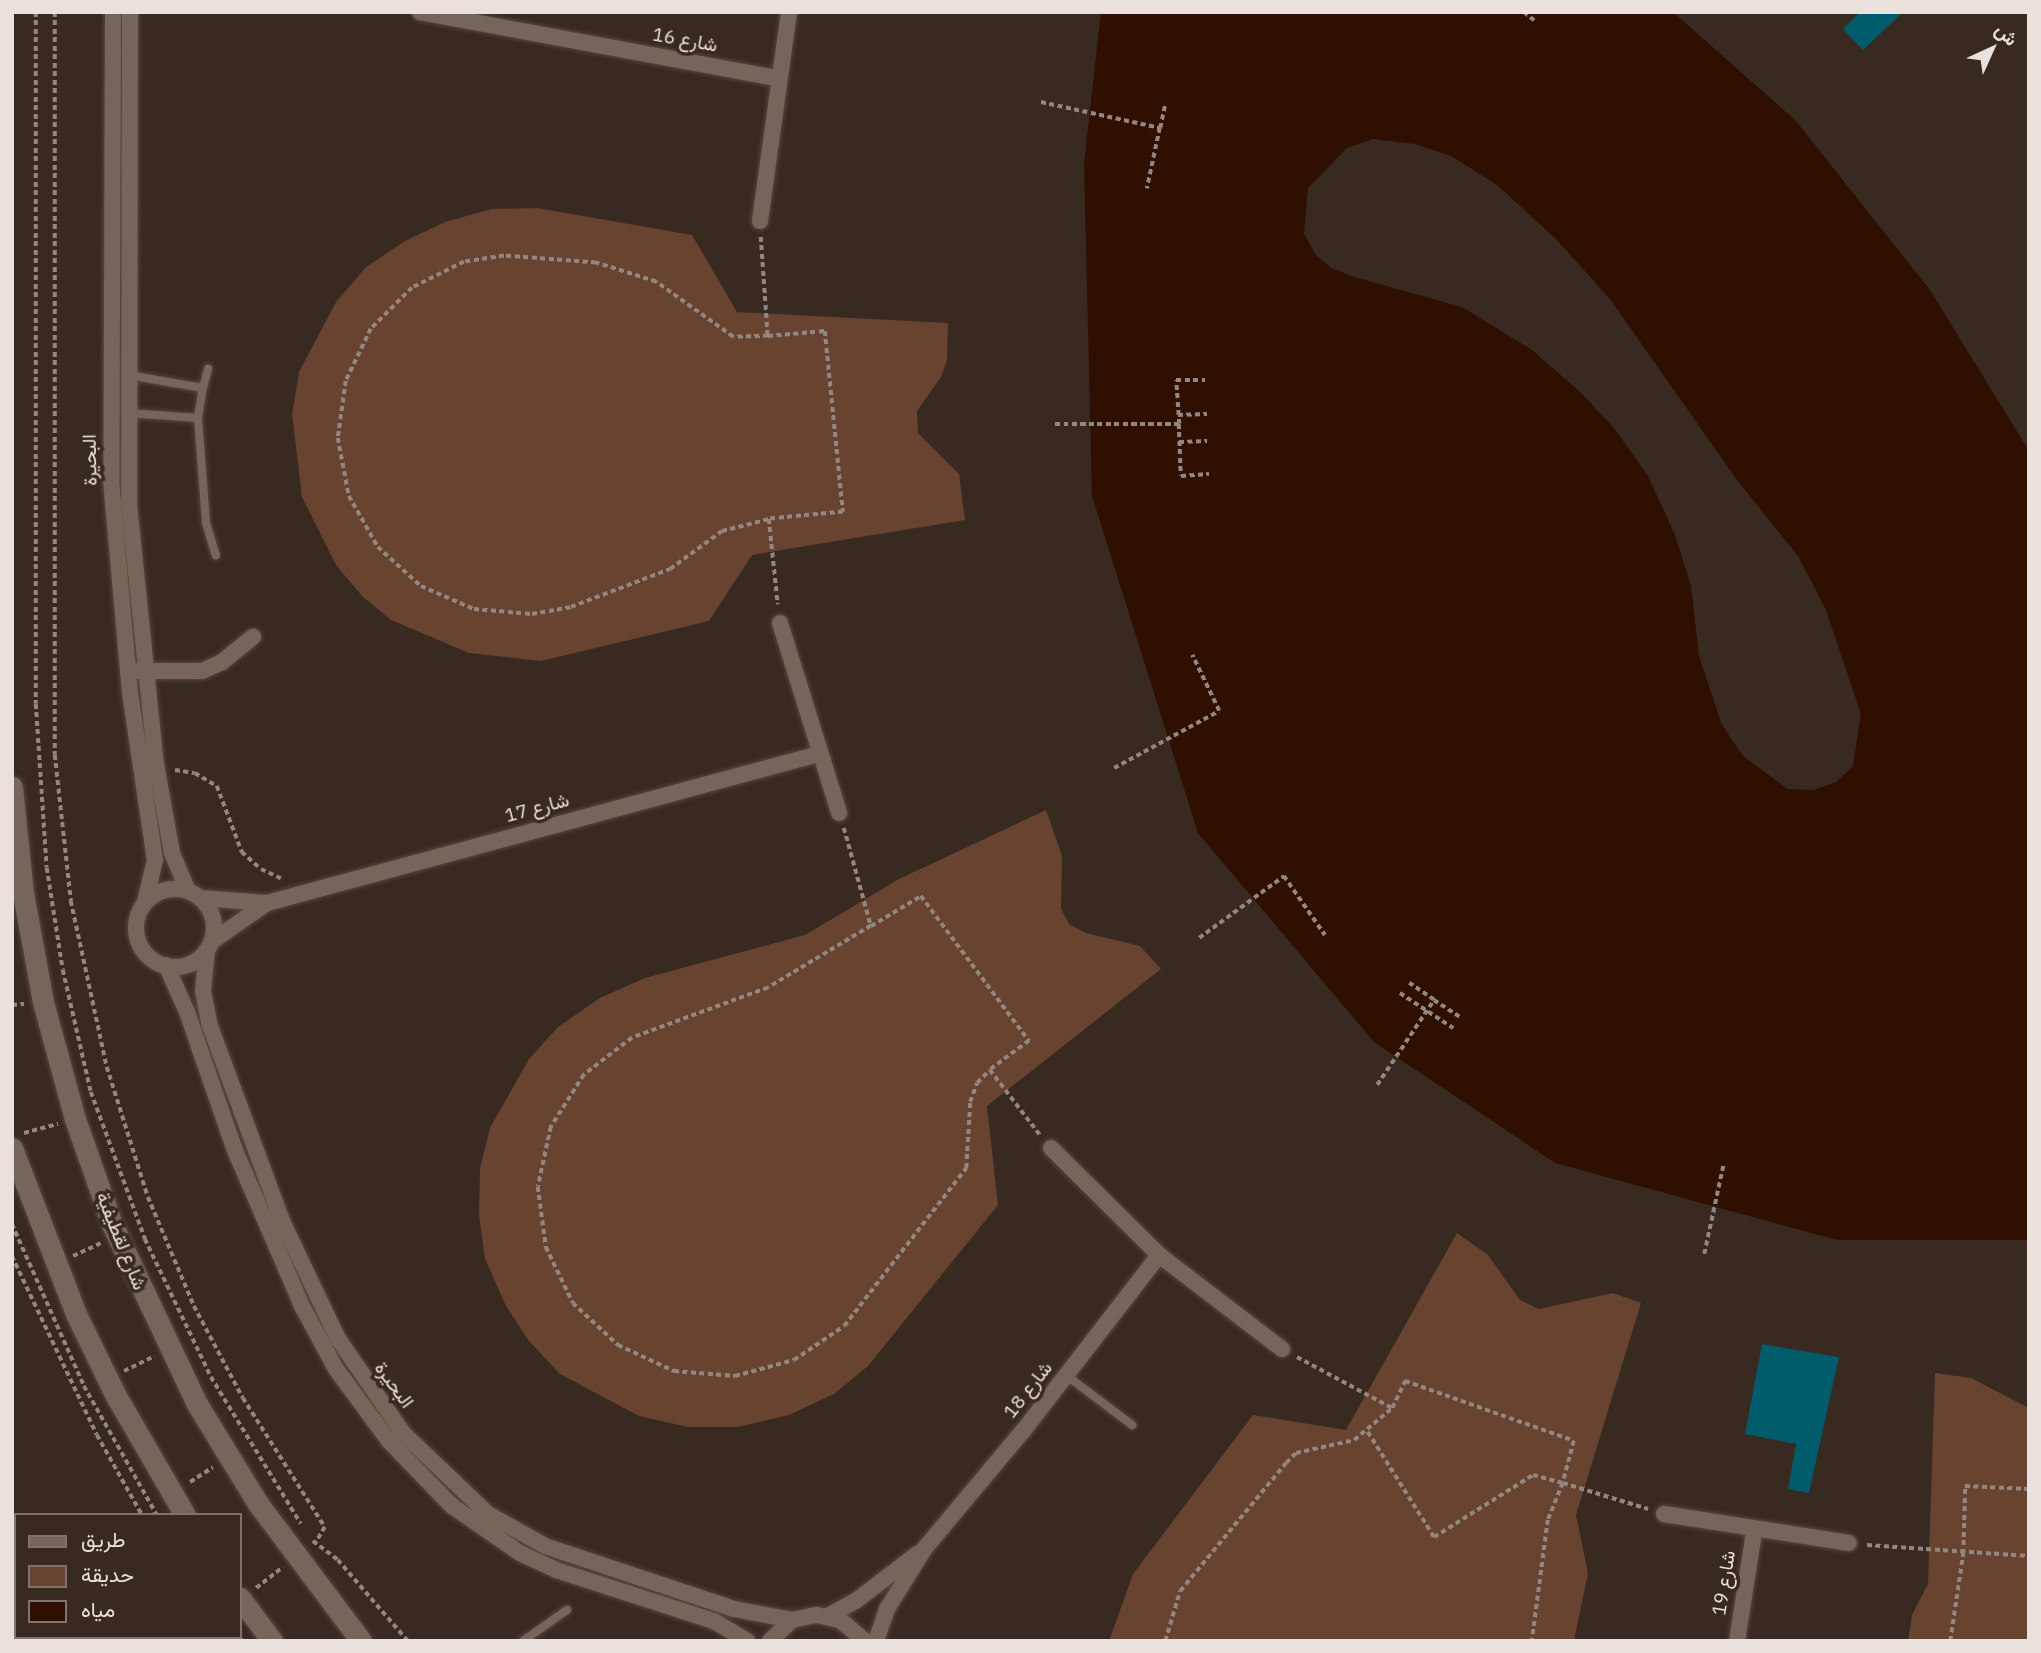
<!DOCTYPE html>
<meta charset="utf-8">
<style>
body{margin:0}
#map{position:relative;width:2041px;height:1653px;overflow:hidden;background:#382921;font-family:"IBM Plex Sans",Vazirmatn,sans-serif}
div>[style]{position:absolute}
[style*='--x']{left:calc(var(--x)*1px);top:calc(var(--y)*1px);width:calc(var(--w)*1px);rotate:calc(var(--a)*1deg)}
.green>*{inset:0;background:#674330}
.water>*{inset:0;background:#2f0f00}
.building>*{inset:0;background:#005b6a}
.path>*{height:3.5px;margin-top:-1.75px;transform-origin:0;background:repeating-linear-gradient(90deg,#948781 0 5px,transparent 0 8.5px)}
.roads{filter:drop-shadow(0 0 2px #544741) drop-shadow(0 0 2px #544741)}
.lane>*{height:8px;margin:-4px;padding:0 4px;transform-origin:4px;border-radius:4px;background:#77655c}
.street>*{height:16px;margin:-8px;padding:0 8px;transform-origin:8px;border-radius:8px;background:#77655c}
.street>.ring{margin:-8px;padding:0;box-sizing:content-box;background:none;border:16px solid #77655c;border-radius:50%}
.secondary>*{height:21px;margin:-10.5px;padding:0 10.5px;transform-origin:10.5px;border-radius:10.5px;background:#77655c}
span{translate:-50% -50%;white-space:nowrap;text-align:center;line-height:1.15;-webkit-text-stroke:7px #382921;paint-order:stroke}
.street-label{font-size:19px;color:#ebe1dc}
.frame{position:absolute;inset:0;border:14px solid #ebe1dc;pointer-events:none}
.legend{position:absolute;left:14px;top:1513px;width:228px;height:126px;box-sizing:border-box;background:#382921;border:2px solid #80736c;margin:0;padding:9px 12px;list-style:none;font-size:21px;color:#ebe1dc}
.legend li{display:flex;align-items:center;gap:14px;height:35px}
.legend b{width:35px;border:2px solid #80736c}
.north{position:absolute;left:1957px;top:14px;width:70px;height:70px;-webkit-text-stroke:5px #382921;paint-order:stroke;rotate:45deg;font-size:19px;font-weight:700;line-height:28px;text-align:center;color:#ebe1dc}
.north::after{content:'';display:block;margin:auto;width:24px;height:32px;background:#ebe1dc;clip-path:polygon(50% 0,100% 100%,50% 72%,0 100%)}
</style>
<div id="map">
<div class="green">
<div style="clip-path:polygon(537px 208px,692px 235px,737px 312px,948px 323px,947px 360px,941px 377px,917px 411px,918px 433px,959px 474px,965px 520px,752px 555px,709px 621px,541px 661px,469px 653px,391px 620px,362px 596px,336px 565px,302px 497px,292px 414px,299px 372px,336px 302px,366px 267px,405px 241px,445px 222px,492px 209px)"></div>
<div style="clip-path:polygon(1046px 810px,1062px 856px,1061px 909px,1069px 924px,1086px 933px,1140px 946px,1161px 969px,987px 1106px,998px 1205px,868px 1366px,834px 1394px,789px 1415px,738px 1427px,688px 1427px,639px 1416px,560px 1374px,529px 1341px,506px 1306px,485px 1259px,479px 1215px,480px 1168px,490px 1128px,529px 1059px,558px 1027px,600px 998px,645px 978px,805px 935px,899px 879px)"></div>
<div style="clip-path:polygon(1457px 1233px,1488px 1255px,1520px 1300px,1539px 1309px,1613px 1293px,1641px 1303px,1576px 1515px,1588px 1573px,1574px 1641px,1109px 1641px,1133px 1574px,1253px 1415px,1346px 1430px)"></div>
<div style="clip-path:polygon(1935px 1373px,1971px 1378px,2029px 1408px,2029px 1641px,1908px 1641px,1912px 1615px,1928px 1584px)"></div>
</div>
<div class="water">
<div style="clip-path:polygon(evenodd,1101px 12px,1673px 12px,1796px 121px,1930px 290px,2029px 451px,2029px 1240px,1837px 1240px,1555px 1163px,1374px 1042px,1198px 833px,1092px 496px,1084px 163px,1101px 12px,1373px 139px,1415px 144px,1451px 156px,1497px 185px,1556px 239px,1610px 299px,1737px 480px,1798px 556px,1826px 610px,1861px 714px,1853px 766px,1836px 782px,1813px 790px,1788px 789px,1743px 756px,1722px 725px,1699px 656px,1691px 586px,1675px 535px,1648px 476px,1614px 428px,1580px 392px,1532px 350px,1462px 307px,1354px 277px,1331px 268px,1316px 255px,1304px 234px,1308px 188px,1347px 148px,1373px 139px)"></div>
</div>
<div class="building">
<div style="clip-path:polygon(1860px 12px,1903px 12px,1863px 50px,1843px 29px)"></div>
<div style="clip-path:polygon(1762px 1344px,1839px 1357px,1809px 1493px,1788px 1489px,1796px 1444px,1745px 1434px)"></div>
</div>
<div class="path">
<div style="--x:36;--y:12;--w:692;--a:90"></div>
<div style="--x:36;--y:704;--w:164;--a:86.2"></div>
<div style="--x:47;--y:868;--w:103;--a:81.1"></div>
<div style="--x:63;--y:970;--w:125;--a:77.1"></div>
<div style="--x:91;--y:1092;--w:157;--a:69.8"></div>
<div style="--x:145;--y:1239;--w:153;--a:64.4"></div>
<div style="--x:211;--y:1377;--w:172;--a:58.5"></div>
<div style="--x:55;--y:12;--w:743;--a:90"></div>
<div style="--x:55;--y:755;--w:147;--a:83.7"></div>
<div style="--x:71;--y:901;--w:170;--a:77.8"></div>
<div style="--x:107;--y:1067;--w:136;--a:72.5"></div>
<div style="--x:148;--y:1197;--w:118;--a:67.1"></div>
<div style="--x:194;--y:1306;--w:104;--a:62"></div>
<div style="--x:243;--y:1398;--w:153;--a:57.6"></div>
<div style="--x:325;--y:1527;--w:20;--a:120"></div>
<div style="--x:1524;--y:12;--w:14;--a:39"></div>
<div style="--x:1041;--y:102;--w:122;--a:12.3"></div>
<div style="--x:1160;--y:128;--w:62;--a:102"></div>
<div style="--x:1160;--y:128;--w:25;--a:-78"></div>
<div style="--x:761;--y:237;--w:99;--a:86"></div>
<div style="--x:768;--y:336;--w:57;--a:-5"></div>
<div style="--x:825;--y:331;--w:182;--a:84.3"></div>
<div style="--x:843;--y:512;--w:74;--a:174.6"></div>
<div style="--x:769;--y:519;--w:86;--a:84"></div>
<div style="--x:768;--y:336;--w:35;--a:178"></div>
<div style="--x:733;--y:337;--w:95;--a:-144.5"></div>
<div style="--x:656;--y:282;--w:63;--a:-162.4"></div>
<div style="--x:596;--y:263;--w:92;--a:-175.6"></div>
<div style="--x:504;--y:256;--w:40;--a:171.5"></div>
<div style="--x:464;--y:262;--w:58;--a:153.4"></div>
<div style="--x:412;--y:288;--w:58;--a:135"></div>
<div style="--x:371;--y:329;--w:58;--a:115.7"></div>
<div style="--x:346;--y:381;--w:58;--a:98"></div>
<div style="--x:338;--y:438;--w:59;--a:79.3"></div>
<div style="--x:349;--y:496;--w:59;--a:60.4"></div>
<div style="--x:378;--y:547;--w:58;--a:42.2"></div>
<div style="--x:421;--y:586;--w:58;--a:23.5"></div>
<div style="--x:474;--y:609;--w:58;--a:4.9"></div>
<div style="--x:532;--y:614;--w:40;--a:-10"></div>
<div style="--x:571;--y:607;--w:106;--a:-21"></div>
<div style="--x:670;--y:569;--w:64;--a:-36.2"></div>
<div style="--x:722;--y:531;--w:49;--a:-14.3"></div>
<div style="--x:1178;--y:415;--w:29;--a:-2"></div>
<div style="--x:1055;--y:424;--w:124;--a:0"></div>
<div style="--x:1179;--y:424;--w:52;--a:87.8"></div>
<div style="--x:1181;--y:476;--w:28;--a:-4"></div>
<div style="--x:1179;--y:424;--w:44;--a:-93.9"></div>
<div style="--x:1176;--y:380;--w:29;--a:0"></div>
<div style="--x:1179;--y:442;--w:28;--a:-2"></div>
<div style="--x:1114;--y:768;--w:119;--a:-28.5"></div>
<div style="--x:1219;--y:711;--w:62;--a:-115.7"></div>
<div style="--x:175;--y:770;--w:20;--a:9"></div>
<div style="--x:195;--y:773;--w:26;--a:31"></div>
<div style="--x:217;--y:786;--w:71;--a:69.3"></div>
<div style="--x:242;--y:852;--w:25;--a:42"></div>
<div style="--x:261;--y:869;--w:23;--a:25"></div>
<div style="--x:844;--y:828;--w:102;--a:74.6"></div>
<div style="--x:871;--y:926;--w:58;--a:-31"></div>
<div style="--x:921;--y:896;--w:181;--a:53.3"></div>
<div style="--x:1029;--y:1041;--w:49;--a:143.4"></div>
<div style="--x:990;--y:1070;--w:82;--a:52.4"></div>
<div style="--x:871;--y:926;--w:120;--a:149"></div>
<div style="--x:768;--y:988;--w:145;--a:159.8"></div>
<div style="--x:632;--y:1038;--w:61;--a:142.4"></div>
<div style="--x:584;--y:1075;--w:62;--a:122.4"></div>
<div style="--x:551;--y:1127;--w:61;--a:102.2"></div>
<div style="--x:538;--y:1187;--w:61;--a:82.4"></div>
<div style="--x:546;--y:1247;--w:62;--a:64.3"></div>
<div style="--x:573;--y:1303;--w:62;--a:43"></div>
<div style="--x:618;--y:1345;--w:62;--a:24.9"></div>
<div style="--x:674;--y:1371;--w:61;--a:4.7"></div>
<div style="--x:735;--y:1376;--w:61;--a:-15.2"></div>
<div style="--x:794;--y:1360;--w:60;--a:-34.2"></div>
<div style="--x:844;--y:1326;--w:200;--a:-52.3"></div>
<div style="--x:966;--y:1168;--w:66;--a:-86.5"></div>
<div style="--x:970;--y:1102;--w:20;--a:-70"></div>
<div style="--x:977;--y:1083;--w:18;--a:-45"></div>
<div style="--x:1199;--y:938;--w:105;--a:-36.1"></div>
<div style="--x:1284;--y:876;--w:72;--a:55.2"></div>
<div style="--x:1400;--y:993;--w:64;--a:33.4"></div>
<div style="--x:1434;--y:1000;--w:31;--a:33"></div>
<div style="--x:12;--y:1005;--w:12;--a:-5"></div>
<div style="--x:1377;--y:1085;--w:102;--a:-56.2"></div>
<div style="--x:1434;--y:1000;--w:30;--a:-146"></div>
<div style="--x:24;--y:1133;--w:35;--a:-15"></div>
<div style="--x:12;--y:1224;--w:177;--a:66"></div>
<div style="--x:84;--y:1386;--w:148;--a:60.5"></div>
<div style="--x:1704;--y:1254;--w:90;--a:-77.8"></div>
<div style="--x:12;--y:1256;--w:198;--a:64.6"></div>
<div style="--x:97;--y:1435;--w:92;--a:60.6"></div>
<div style="--x:73;--y:1256;--w:31;--a:-25"></div>
<div style="--x:1297;--y:1357;--w:108;--a:28.2"></div>
<div style="--x:1392;--y:1408;--w:30;--a:-64"></div>
<div style="--x:1405;--y:1381;--w:179;--a:19.5"></div>
<div style="--x:1574;--y:1441;--w:43;--a:104.7"></div>
<div style="--x:1563;--y:1483;--w:89;--a:17"></div>
<div style="--x:124;--y:1371;--w:34;--a:-26"></div>
<div style="--x:1368;--y:1432;--w:124;--a:57.8"></div>
<div style="--x:1434;--y:1537;--w:117;--a:-32.1"></div>
<div style="--x:1533;--y:1475;--w:31;--a:15"></div>
<div style="--x:1563;--y:1483;--w:40;--a:112"></div>
<div style="--x:1548;--y:1520;--w:122;--a:97.5"></div>
<div style="--x:190;--y:1482;--w:27;--a:-33"></div>
<div style="--x:313;--y:1541;--w:31;--a:37"></div>
<div style="--x:338;--y:1560;--w:107;--a:49.2"></div>
<div style="--x:1867;--y:1545;--w:162;--a:3.9"></div>
<div style="--x:256;--y:1588;--w:34;--a:-38"></div>
<div style="--x:226;--y:1637;--w:5;--a:53"></div>
<div style="--x:240;--y:1637;--w:4;--a:63"></div>
<div style="--x:1165;--y:1641;--w:52;--a:-73.3"></div>
<div style="--x:1180;--y:1591;--w:166;--a:-50.4"></div>
<div style="--x:1286;--y:1463;--w:14;--a:-45"></div>
<div style="--x:1296;--y:1453;--w:59;--a:-12.6"></div>
<div style="--x:1354;--y:1440;--w:50;--a:-40.1"></div>
<div style="--x:1950;--y:1641;--w:88;--a:-81.5"></div>
<div style="--x:1963;--y:1554;--w:68;--a:-88.3"></div>
<div style="--x:1965;--y:1486;--w:64;--a:2.7"></div>
</div>
<div class="roads">
<div class="lane">
<div style="--x:128;--y:375;--w:76;--a:9.8"></div>
<div style="--x:203;--y:388;--w:20;--a:-75"></div>
<div style="--x:128;--y:413;--w:70;--a:4.1"></div>
<div style="--x:198;--y:418;--w:105;--a:85.6"></div>
<div style="--x:206;--y:523;--w:34;--a:73"></div>
<div style="--x:198;--y:418;--w:30;--a:-81"></div>
<div style="--x:1066;--y:1375;--w:83;--a:37.1"></div>
<div style="--x:523;--y:1641;--w:54;--a:-35.2"></div>
</div>
<div class="street">
<div style="--x:113;--y:12;--w:468;--a:90.2"></div>
<div style="--x:111;--y:480;--w:214;--a:84.9"></div>
<div style="--x:130;--y:693;--w:169;--a:81.5"></div>
<div style="--x:155;--y:860;--w:43;--a:103.4"></div>
<div style="--x:130;--y:12;--w:492;--a:90.1"></div>
<div style="--x:129;--y:504;--w:261;--a:84.1"></div>
<div style="--x:156;--y:764;--w:90;--a:79.8"></div>
<div style="--x:172;--y:853;--w:41;--a:67.2"></div>
<div style="--x:420;--y:12;--w:363;--a:10.5"></div>
<div style="--x:760;--y:221;--w:211;--a:-82.1"></div>
<div style="--x:780;--y:623;--w:199;--a:72.7"></div>
<div style="--x:138;--y:671;--w:64;--a:0"></div>
<div style="--x:202;--y:671;--w:22;--a:-24"></div>
<div style="--x:222;--y:662;--w:40;--a:-39"></div>
<div class="ring" style="left:136px;top:889px;width:62px;height:62px"></div>
<div style="--x:200;--y:898;--w:67;--a:4.3"></div>
<div style="--x:267;--y:903;--w:572;--a:-15.11"></div>
<div style="--x:211;--y:942;--w:68;--a:-34.9"></div>
<div style="--x:207;--y:950;--w:41;--a:95.6"></div>
<div style="--x:203;--y:991;--w:36;--a:79"></div>
<div style="--x:210;--y:1026;--w:208;--a:69.7"></div>
<div style="--x:282;--y:1221;--w:128;--a:64.6"></div>
<div style="--x:337;--y:1337;--w:116;--a:55.5"></div>
<div style="--x:403;--y:1433;--w:117;--a:43.6"></div>
<div style="--x:488;--y:1514;--w:65;--a:29.3"></div>
<div style="--x:545;--y:1546;--w:199;--a:18.4"></div>
<div style="--x:734;--y:1609;--w:59;--a:10.7"></div>
<div style="--x:166;--y:965;--w:51;--a:65.9"></div>
<div style="--x:187;--y:1012;--w:144;--a:70.9"></div>
<div style="--x:234;--y:1148;--w:174;--a:66.7"></div>
<div style="--x:303;--y:1308;--w:69;--a:61.6"></div>
<div style="--x:336;--y:1369;--w:89;--a:53.6"></div>
<div style="--x:389;--y:1441;--w:91;--a:45.9"></div>
<div style="--x:452;--y:1506;--w:83;--a:34.7"></div>
<div style="--x:520;--y:1553;--w:40;--a:25"></div>
<div style="--x:556;--y:1570;--w:166;--a:17.9"></div>
<div style="--x:714;--y:1621;--w:39;--a:31"></div>
<div style="--x:1051;--y:1148;--w:152;--a:44.7"></div>
<div style="--x:1159;--y:1255;--w:155;--a:37.4"></div>
<div style="--x:1664;--y:1514;--w:187;--a:8.9"></div>
<div style="--x:828;--y:1616;--w:33;--a:-29"></div>
<div style="--x:857;--y:1600;--w:76;--a:-37.5"></div>
<div style="--x:770;--y:1641;--w:30;--a:-44"></div>
<div style="--x:792;--y:1620;--w:25;--a:-12"></div>
<div style="--x:816;--y:1615;--w:25;--a:12"></div>
<div style="--x:840;--y:1620;--w:33;--a:40"></div>
<div style="--x:876;--y:1641;--w:34;--a:-71"></div>
<div style="--x:887;--y:1609;--w:72;--a:-58.1"></div>
<div style="--x:925;--y:1548;--w:153;--a:-50.1"></div>
<div style="--x:1023;--y:1431;--w:222;--a:-52.3"></div>
<div style="--x:1737;--y:1641;--w:110;--a:-81.1"></div>
</div>
<div class="secondary">
<div style="--x:12;--y:787;--w:107;--a:84.1"></div>
<div style="--x:23;--y:893;--w:111;--a:79.6"></div>
<div style="--x:43;--y:1002;--w:121;--a:74.7"></div>
<div style="--x:75;--y:1119;--w:111;--a:70.6"></div>
<div style="--x:112;--y:1224;--w:199;--a:64.7"></div>
<div style="--x:197;--y:1404;--w:119;--a:58.5"></div>
<div style="--x:259;--y:1505;--w:170;--a:53.1"></div>
<div style="--x:12;--y:1148;--w:178;--a:68.9"></div>
<div style="--x:76;--y:1314;--w:91;--a:64"></div>
<div style="--x:116;--y:1396;--w:138;--a:59.9"></div>
<div style="--x:240;--y:1598;--w:54;--a:53.3"></div>
</div>
</div>
<div class="street-label">
<span style="left:685px;top:40px;rotate:10deg">شارع 16</span>
<span style="left:90px;top:460px;rotate:-91deg">البحيرة</span>
<span style="left:537px;top:808px;rotate:-15deg">شارع 17</span>
<span style="left:121px;top:1241px;rotate:68deg">شارع لقطيفية</span>
<span style="left:394px;top:1385px;rotate:54deg">البحيرة</span>
<span style="left:1028px;top:1390px;rotate:-52deg">شارع 18</span>
<span style="left:1724px;top:1583px;rotate:-81deg">شارع 19</span>
</div>
<div class="frame"></div>
<ul class="legend">
<li><b style="height:9px;background:#77655c"></b>طريق</li>
<li><b style="height:19px;background:#674330"></b>حديقة</li>
<li><b style="height:19px;background:#2f0f00"></b>مياه</li>
</ul>
<div class="north">ش</div>
</div>
